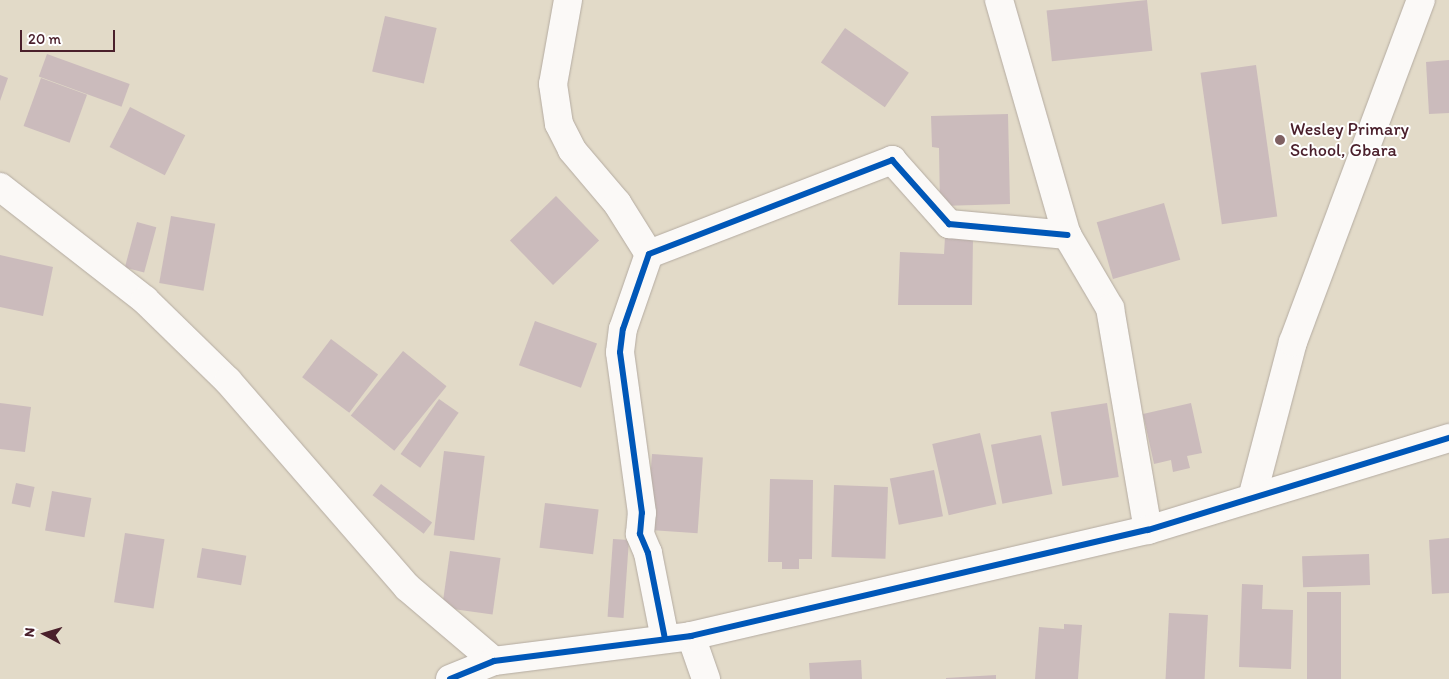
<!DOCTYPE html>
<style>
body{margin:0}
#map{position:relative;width:1449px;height:679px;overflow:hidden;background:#e2dac8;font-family:Itim,sans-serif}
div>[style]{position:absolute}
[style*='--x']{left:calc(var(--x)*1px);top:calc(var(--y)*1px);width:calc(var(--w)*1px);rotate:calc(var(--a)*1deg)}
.building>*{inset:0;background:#cbbbbc;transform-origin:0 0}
.roads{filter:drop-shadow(0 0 1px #b4aba1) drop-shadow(0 0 1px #b4aba1)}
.street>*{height:28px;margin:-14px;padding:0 14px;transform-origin:14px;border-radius:14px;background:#fbf9f7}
.cycleway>*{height:6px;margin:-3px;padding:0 3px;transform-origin:3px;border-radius:3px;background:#0057b8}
.dots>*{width:14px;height:14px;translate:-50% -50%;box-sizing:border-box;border:2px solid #fff;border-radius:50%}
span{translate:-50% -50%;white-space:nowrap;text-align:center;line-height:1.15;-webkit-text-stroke:4px #fff;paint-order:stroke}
.poi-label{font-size:18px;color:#4a1f2b}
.left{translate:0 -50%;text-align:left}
.north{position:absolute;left:20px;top:609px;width:50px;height:50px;-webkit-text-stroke:4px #fff;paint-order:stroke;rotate:276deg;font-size:14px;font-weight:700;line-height:20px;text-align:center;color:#4a1f2b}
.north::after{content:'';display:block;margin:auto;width:18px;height:22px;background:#4a1f2b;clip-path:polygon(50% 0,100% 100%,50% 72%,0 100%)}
.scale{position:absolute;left:20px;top:30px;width:95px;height:22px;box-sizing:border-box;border:2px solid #4a1f2b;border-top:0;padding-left:6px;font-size:15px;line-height:18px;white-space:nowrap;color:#4a1f2b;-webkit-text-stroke:4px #fff;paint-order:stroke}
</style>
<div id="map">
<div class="building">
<div style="left:1147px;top:0;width:51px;height:101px;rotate:84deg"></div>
<div style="left:385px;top:16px;width:53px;height:57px;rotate:13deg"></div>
<div style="left:845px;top:28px;width:78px;height:42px;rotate:35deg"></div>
<div style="left:47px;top:54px;width:88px;height:24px;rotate:20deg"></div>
<div style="clip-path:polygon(1449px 60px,1449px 113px,1429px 114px,1426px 62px)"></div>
<div style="left:1256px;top:65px;width:153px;height:56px;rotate:82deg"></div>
<div style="clip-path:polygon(0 75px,8px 78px,0 101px)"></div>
<div style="left:41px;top:78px;width:49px;height:51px;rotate:20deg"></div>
<div style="left:130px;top:107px;width:62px;height:45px;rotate:27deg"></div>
<div style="clip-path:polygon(1008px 114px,1010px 204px,940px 206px,939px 148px,932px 147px,931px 116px)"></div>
<div style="left:556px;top:196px;width:62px;height:64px;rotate:46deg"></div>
<div style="left:1164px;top:203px;width:59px;height:70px;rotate:74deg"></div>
<div style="left:171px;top:216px;width:45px;height:68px;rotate:10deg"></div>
<div style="left:137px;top:222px;width:20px;height:47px;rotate:15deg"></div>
<div style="clip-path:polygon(945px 237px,973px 238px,972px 305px,898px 305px,900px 252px,944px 254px)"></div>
<div style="clip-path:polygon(0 255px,53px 267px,43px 316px,0 307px)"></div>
<div style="left:535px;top:321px;width:66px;height:47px;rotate:20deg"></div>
<div style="left:331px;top:339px;width:59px;height:48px;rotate:37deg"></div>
<div style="left:403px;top:351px;width:56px;height:83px;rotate:39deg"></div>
<div style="left:439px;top:399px;width:24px;height:67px;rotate:35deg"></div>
<div style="clip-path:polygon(0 403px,31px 407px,25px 452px,0 449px)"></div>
<div style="left:1107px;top:403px;width:75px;height:57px;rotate:81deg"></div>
<div style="clip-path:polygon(1191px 403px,1202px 453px,1187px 456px,1190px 468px,1173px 472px,1171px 460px,1154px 464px,1143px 414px)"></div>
<div style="left:980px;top:433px;width:73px;height:49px;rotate:77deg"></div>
<div style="left:1041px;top:435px;width:60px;height:51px;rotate:79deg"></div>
<div style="left:444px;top:451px;width:41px;height:85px;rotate:7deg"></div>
<div style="left:652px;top:454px;width:51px;height:76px;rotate:4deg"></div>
<div style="left:934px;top:470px;width:47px;height:45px;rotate:79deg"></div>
<div style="clip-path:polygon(770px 479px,813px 480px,812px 559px,799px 559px,799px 569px,782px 569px,782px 562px,768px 562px)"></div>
<div style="left:16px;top:483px;width:19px;height:21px;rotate:12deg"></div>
<div style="left:381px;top:484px;width:64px;height:14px;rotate:37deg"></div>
<div style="left:834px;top:485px;width:54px;height:72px;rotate:2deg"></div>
<div style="left:52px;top:491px;width:40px;height:40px;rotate:10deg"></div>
<div style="left:545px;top:503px;width:54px;height:45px;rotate:7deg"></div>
<div style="left:125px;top:533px;width:40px;height:70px;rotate:9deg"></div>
<div style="clip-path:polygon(1449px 538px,1449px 593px,1432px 594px,1429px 540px)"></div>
<div style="left:613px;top:539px;width:16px;height:78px;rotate:4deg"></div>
<div style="left:202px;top:548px;width:45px;height:30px;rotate:10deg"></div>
<div style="left:450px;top:551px;width:51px;height:57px;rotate:8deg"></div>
<div style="left:1369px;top:554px;width:31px;height:67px;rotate:88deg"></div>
<div style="clip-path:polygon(1242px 584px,1263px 585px,1262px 609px,1293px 610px,1291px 669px,1239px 667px)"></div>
<div style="left:1307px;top:592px;width:34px;height:87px"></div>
<div style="left:1169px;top:613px;width:39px;height:66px;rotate:3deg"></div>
<div style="clip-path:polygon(1064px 624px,1082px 625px,1078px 679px,1035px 679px,1039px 627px,1064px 629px)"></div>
<div style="clip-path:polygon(861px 660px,862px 679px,810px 679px,809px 663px)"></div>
<div style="clip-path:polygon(996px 675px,996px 679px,946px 679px,946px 678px)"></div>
</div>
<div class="roads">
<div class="street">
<div style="--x:568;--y:0;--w:85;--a:100.1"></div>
<div style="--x:553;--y:84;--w:40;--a:81.5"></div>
<div style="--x:559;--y:124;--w:29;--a:63"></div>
<div style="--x:572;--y:150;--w:70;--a:49.7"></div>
<div style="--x:617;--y:203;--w:60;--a:57.9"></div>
<div style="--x:999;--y:0;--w:245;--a:73.9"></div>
<div style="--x:1067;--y:235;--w:85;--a:59.5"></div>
<div style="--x:1110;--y:308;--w:225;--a:80.3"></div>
<div style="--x:0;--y:187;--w:184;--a:37.9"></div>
<div style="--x:145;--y:300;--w:116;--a:44.3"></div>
<div style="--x:228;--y:381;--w:273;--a:49"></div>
<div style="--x:407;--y:587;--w:114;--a:40.4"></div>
<div style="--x:1252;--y:498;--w:161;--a:-75.3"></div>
<div style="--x:1293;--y:342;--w:365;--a:-69.5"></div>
<div style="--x:691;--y:636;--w:46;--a:70.8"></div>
<div style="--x:665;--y:639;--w:88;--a:-101.2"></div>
<div style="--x:648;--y:553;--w:21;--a:-113"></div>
<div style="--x:640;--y:534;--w:21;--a:-85"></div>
<div style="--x:642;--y:513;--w:162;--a:-97.8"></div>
<div style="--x:620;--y:352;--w:23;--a:-83"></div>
<div style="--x:623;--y:329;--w:79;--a:-70.9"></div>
<div style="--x:649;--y:254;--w:261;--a:-21.1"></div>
<div style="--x:892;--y:160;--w:86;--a:48.3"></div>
<div style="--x:949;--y:224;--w:119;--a:5.3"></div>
<div style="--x:450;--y:679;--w:48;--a:-22.2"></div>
<div style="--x:494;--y:661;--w:199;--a:-7.2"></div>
<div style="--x:691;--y:636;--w:469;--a:-13.1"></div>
<div style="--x:1148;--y:530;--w:315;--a:-17"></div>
</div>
</div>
<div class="cycleway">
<div style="--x:665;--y:639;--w:88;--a:-101.2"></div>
<div style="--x:648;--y:553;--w:21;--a:-113"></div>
<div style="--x:640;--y:534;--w:21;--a:-85"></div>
<div style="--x:642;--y:513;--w:162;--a:-97.8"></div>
<div style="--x:620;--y:352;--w:23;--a:-83"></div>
<div style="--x:623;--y:329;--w:79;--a:-70.9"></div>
<div style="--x:649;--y:254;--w:261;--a:-21.1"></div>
<div style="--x:892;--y:160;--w:86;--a:48.3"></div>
<div style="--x:949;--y:224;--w:119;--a:5.3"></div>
<div style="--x:450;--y:679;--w:48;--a:-22.2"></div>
<div style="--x:494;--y:661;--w:199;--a:-7.2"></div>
<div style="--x:691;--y:636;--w:469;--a:-13.1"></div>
<div style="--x:1148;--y:530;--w:315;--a:-17"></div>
</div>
<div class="dots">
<div style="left:1280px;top:140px;background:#7f6062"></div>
</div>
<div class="poi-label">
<span class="left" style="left:1290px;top:140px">Wesley Primary<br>School, Gbara</span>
</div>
<div class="north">N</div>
<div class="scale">20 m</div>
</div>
